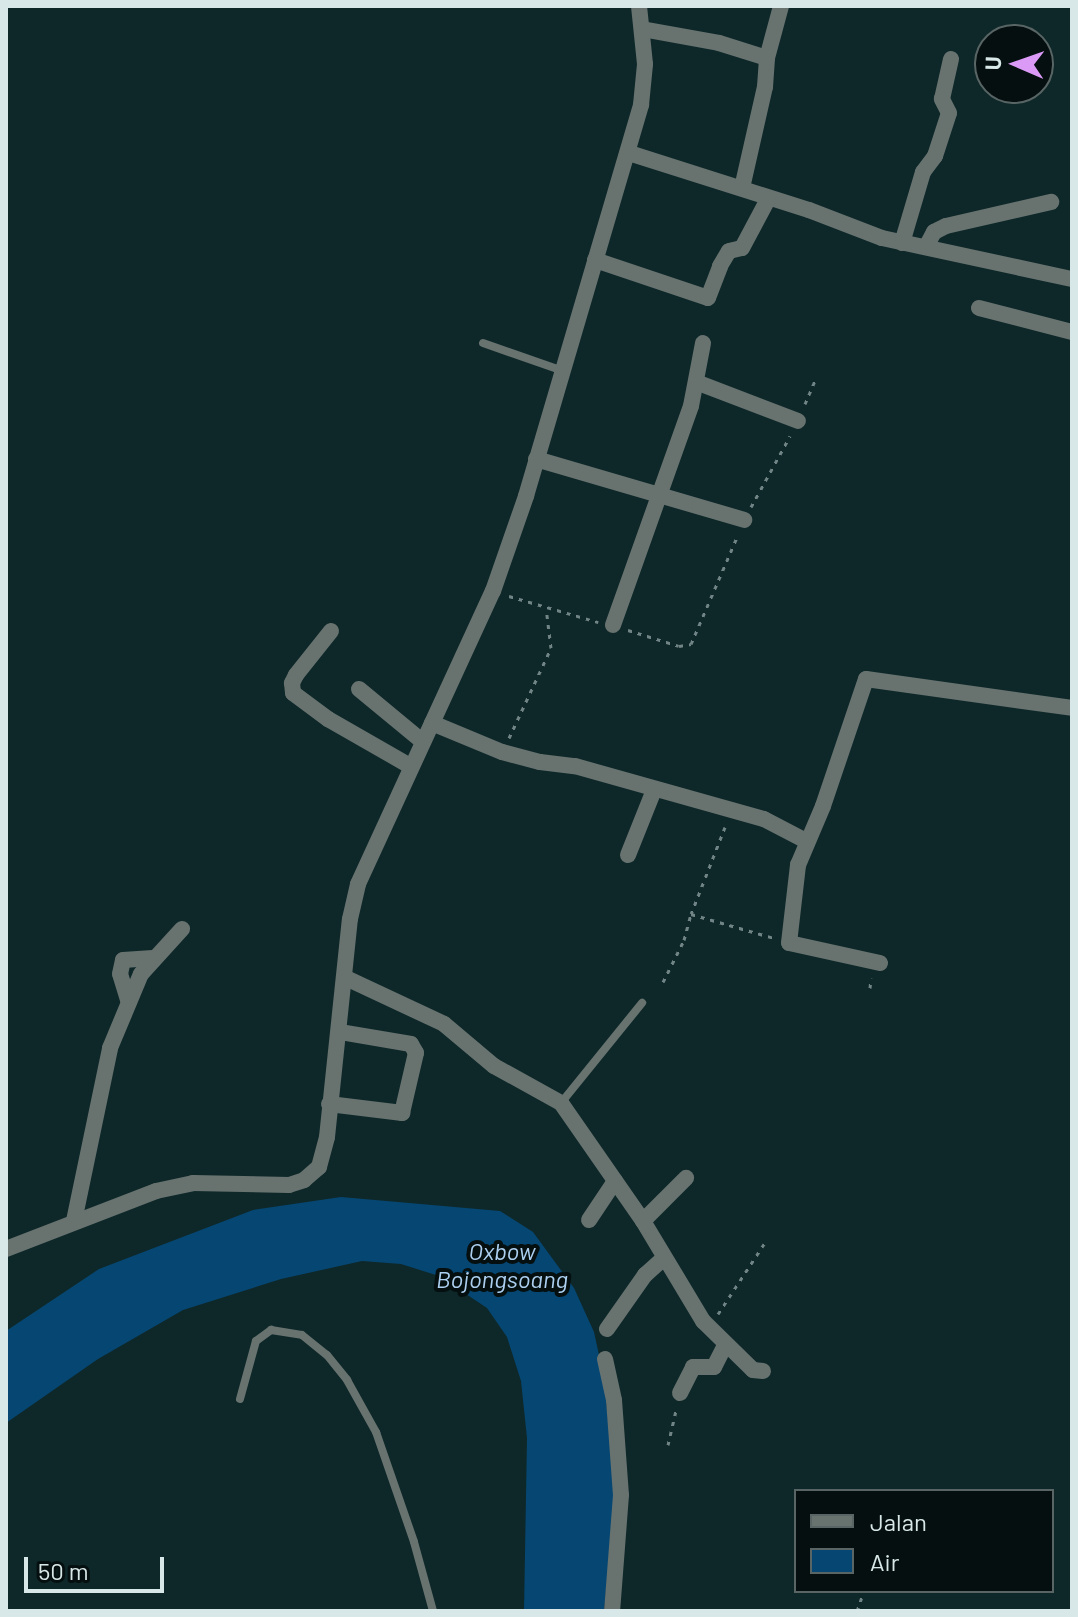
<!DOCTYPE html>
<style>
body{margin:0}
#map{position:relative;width:1078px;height:1617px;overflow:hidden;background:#0e2829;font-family:Barlow,sans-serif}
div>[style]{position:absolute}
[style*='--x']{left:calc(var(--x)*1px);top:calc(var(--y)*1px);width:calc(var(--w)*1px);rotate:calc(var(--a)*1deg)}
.water>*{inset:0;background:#064672}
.path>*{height:3px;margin-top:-1.5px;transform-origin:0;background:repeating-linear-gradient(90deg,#718586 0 4px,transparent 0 10px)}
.service>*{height:8px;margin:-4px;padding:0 4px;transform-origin:4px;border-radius:4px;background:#687370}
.minor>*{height:16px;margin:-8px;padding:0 8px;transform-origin:8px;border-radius:8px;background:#687370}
span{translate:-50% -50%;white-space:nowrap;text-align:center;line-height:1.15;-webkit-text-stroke:8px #050f0f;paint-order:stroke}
.water-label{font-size:24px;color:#accff0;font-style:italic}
.frame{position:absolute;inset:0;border:8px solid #d8e7e7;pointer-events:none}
.legend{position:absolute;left:794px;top:1489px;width:260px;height:104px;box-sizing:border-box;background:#050f0f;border:2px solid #596565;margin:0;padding:10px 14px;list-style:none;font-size:24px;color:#d8e7e7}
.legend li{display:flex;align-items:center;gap:16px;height:40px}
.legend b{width:40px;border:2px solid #596565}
.north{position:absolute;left:974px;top:24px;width:80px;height:80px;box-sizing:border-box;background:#050f0f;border:2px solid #596565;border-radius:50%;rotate:272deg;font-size:22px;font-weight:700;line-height:32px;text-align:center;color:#d8e7e7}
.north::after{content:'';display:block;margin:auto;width:28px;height:36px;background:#da9af6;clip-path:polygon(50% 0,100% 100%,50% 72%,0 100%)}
.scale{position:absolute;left:24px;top:1557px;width:140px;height:36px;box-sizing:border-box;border:4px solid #d8e7e7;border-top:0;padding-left:10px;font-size:24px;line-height:28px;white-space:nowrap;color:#d8e7e7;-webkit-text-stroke:6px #050f0f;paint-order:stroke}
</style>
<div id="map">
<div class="water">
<div style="clip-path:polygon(341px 1197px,500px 1211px,533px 1232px,574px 1288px,594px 1332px,604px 1378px,615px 1496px,604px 1611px,524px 1611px,527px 1438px,521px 1381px,507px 1337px,487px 1308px,439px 1276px,401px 1264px,362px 1261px,281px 1279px,183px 1310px,98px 1359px,6px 1423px,6px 1331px,99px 1269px,253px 1210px)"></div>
</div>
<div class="path">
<div style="--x:805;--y:404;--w:28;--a:-67"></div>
<div style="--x:751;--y:507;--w:81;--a:-61.2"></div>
<div style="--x:509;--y:596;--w:93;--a:16.3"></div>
<div style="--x:628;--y:630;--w:53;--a:17.4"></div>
<div style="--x:679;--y:646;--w:12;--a:-9"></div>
<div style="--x:691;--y:644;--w:119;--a:-66.7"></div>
<div style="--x:509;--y:738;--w:99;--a:-65"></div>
<div style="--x:551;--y:648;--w:39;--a:-97"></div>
<div style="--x:725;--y:827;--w:93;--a:111.3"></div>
<div style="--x:691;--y:914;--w:86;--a:16.1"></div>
<div style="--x:663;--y:982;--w:47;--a:-63.4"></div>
<div style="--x:684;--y:940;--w:27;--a:-75"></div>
<div style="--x:870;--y:988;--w:10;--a:-84"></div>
<div style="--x:718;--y:1314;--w:87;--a:-56.7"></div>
<div style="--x:668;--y:1445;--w:36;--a:-77"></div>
<div style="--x:857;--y:1611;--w:21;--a:-71"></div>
</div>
<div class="service">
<div style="--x:483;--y:343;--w:85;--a:19.3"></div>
<div style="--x:561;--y:1103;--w:129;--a:-51"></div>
<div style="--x:240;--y:1399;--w:60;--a:-74.6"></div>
<div style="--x:256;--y:1341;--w:19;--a:-36"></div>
<div style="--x:271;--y:1330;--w:31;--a:9"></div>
<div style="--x:302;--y:1335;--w:32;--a:39"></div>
<div style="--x:327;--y:1355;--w:32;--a:51"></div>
<div style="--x:347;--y:1380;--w:60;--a:60.9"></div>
<div style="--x:376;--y:1432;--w:116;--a:70.9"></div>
<div style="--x:414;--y:1542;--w:72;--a:74.6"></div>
</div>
<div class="minor">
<div style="--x:642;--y:29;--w:78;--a:10.3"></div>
<div style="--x:719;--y:43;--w:50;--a:17.4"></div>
<div style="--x:629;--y:153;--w:189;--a:17.6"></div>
<div style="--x:809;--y:210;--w:78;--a:21"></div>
<div style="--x:882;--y:238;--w:194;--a:12.2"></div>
<div style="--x:742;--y:188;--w:104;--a:-77.2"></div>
<div style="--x:765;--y:87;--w:29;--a:-86"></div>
<div style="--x:767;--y:58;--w:54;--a:-74.9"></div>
<div style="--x:902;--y:243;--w:74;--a:-73.5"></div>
<div style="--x:923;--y:172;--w:20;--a:-53"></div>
<div style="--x:935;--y:156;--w:45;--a:-72"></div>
<div style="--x:949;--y:113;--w:16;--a:-117"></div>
<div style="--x:942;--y:99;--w:41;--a:-77.3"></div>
<div style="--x:926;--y:247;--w:17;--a:-62"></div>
<div style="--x:934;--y:232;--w:13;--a:-27"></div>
<div style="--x:946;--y:226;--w:108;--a:-12.9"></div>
<div style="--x:595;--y:260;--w:119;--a:18.6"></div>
<div style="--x:708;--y:298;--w:34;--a:-69"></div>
<div style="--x:720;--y:266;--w:17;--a:-59"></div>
<div style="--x:729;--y:251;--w:13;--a:-13"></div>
<div style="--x:742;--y:248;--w:55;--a:-62"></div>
<div style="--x:979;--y:308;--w:96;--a:14.5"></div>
<div style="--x:696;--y:382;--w:109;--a:20.9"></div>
<div style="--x:536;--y:459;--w:217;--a:16.3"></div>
<div style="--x:613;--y:625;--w:232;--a:-70.4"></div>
<div style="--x:691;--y:406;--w:64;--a:-79.2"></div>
<div style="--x:331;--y:631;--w:56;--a:128.5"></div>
<div style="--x:296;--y:675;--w:9;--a:117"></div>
<div style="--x:292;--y:683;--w:10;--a:84"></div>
<div style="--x:293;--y:693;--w:44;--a:36.6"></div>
<div style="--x:328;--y:719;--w:95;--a:29.8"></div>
<div style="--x:359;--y:689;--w:83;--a:39.6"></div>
<div style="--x:432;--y:723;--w:76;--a:22.5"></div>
<div style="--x:502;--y:752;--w:39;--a:15"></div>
<div style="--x:540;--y:762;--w:35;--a:7"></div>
<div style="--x:575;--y:766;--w:196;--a:15.7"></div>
<div style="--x:764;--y:819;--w:47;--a:27.6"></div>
<div style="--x:628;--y:855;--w:70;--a:-68.2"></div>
<div style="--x:880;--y:963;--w:93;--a:-167.6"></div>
<div style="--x:789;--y:943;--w:79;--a:-83.4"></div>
<div style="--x:798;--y:865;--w:64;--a:-67"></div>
<div style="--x:823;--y:806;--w:134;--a:-71.3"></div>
<div style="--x:866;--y:679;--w:208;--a:8"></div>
<div style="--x:346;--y:978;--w:108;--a:25.1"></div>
<div style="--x:444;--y:1024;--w:65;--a:40"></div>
<div style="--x:494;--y:1066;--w:77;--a:28.9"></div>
<div style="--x:561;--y:1103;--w:144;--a:55.2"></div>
<div style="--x:643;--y:1221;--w:117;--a:59"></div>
<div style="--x:703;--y:1321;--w:70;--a:44.4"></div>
<div style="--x:753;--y:1370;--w:10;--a:6"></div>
<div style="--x:128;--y:1000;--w:27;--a:-107"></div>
<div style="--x:120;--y:974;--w:14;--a:-78"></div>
<div style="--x:123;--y:960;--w:30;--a:-4"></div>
<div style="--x:329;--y:1104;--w:74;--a:7"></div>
<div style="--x:402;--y:1113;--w:62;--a:-76.9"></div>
<div style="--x:416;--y:1053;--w:10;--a:-119"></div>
<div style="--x:411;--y:1044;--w:71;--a:-170.3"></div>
<div style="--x:589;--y:1220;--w:47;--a:-56.3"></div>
<div style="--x:74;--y:1221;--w:177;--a:-78.2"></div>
<div style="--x:110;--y:1048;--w:80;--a:-67.3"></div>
<div style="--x:141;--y:974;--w:61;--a:-47.7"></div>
<div style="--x:643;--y:1221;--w:61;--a:-45"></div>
<div style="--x:6;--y:1249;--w:161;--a:-21.1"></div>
<div style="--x:156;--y:1191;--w:38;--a:-12"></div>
<div style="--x:193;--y:1183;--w:96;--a:1.2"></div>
<div style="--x:289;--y:1185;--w:16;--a:-18"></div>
<div style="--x:304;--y:1180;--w:20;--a:-41"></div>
<div style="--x:319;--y:1167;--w:31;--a:-75"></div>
<div style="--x:327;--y:1137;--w:219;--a:-84"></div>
<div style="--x:350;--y:919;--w:36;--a:-77"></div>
<div style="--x:358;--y:884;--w:323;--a:-65.3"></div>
<div style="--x:493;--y:591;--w:101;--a:-70.8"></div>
<div style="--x:526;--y:496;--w:408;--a:-73.6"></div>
<div style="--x:641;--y:105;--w:41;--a:-84.4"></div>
<div style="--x:645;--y:64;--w:58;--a:-95.9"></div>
<div style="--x:607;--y:1329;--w:66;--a:-54.9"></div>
<div style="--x:645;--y:1275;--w:24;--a:-42"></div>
<div style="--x:605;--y:1359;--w:42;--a:77.6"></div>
<div style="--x:614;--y:1400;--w:95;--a:85.8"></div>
<div style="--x:621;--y:1495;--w:116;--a:94.4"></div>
<div style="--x:680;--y:1393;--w:29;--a:-63"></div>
<div style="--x:693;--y:1367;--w:21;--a:0"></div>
<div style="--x:714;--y:1367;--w:25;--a:-63"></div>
</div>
<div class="water-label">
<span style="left:502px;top:1265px">Oxbow<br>Bojongsoang</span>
</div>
<div class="frame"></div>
<ul class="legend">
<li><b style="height:10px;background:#687370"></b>Jalan</li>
<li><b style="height:22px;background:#064672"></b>Air</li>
</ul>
<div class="north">U</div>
<div class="scale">50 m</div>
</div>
